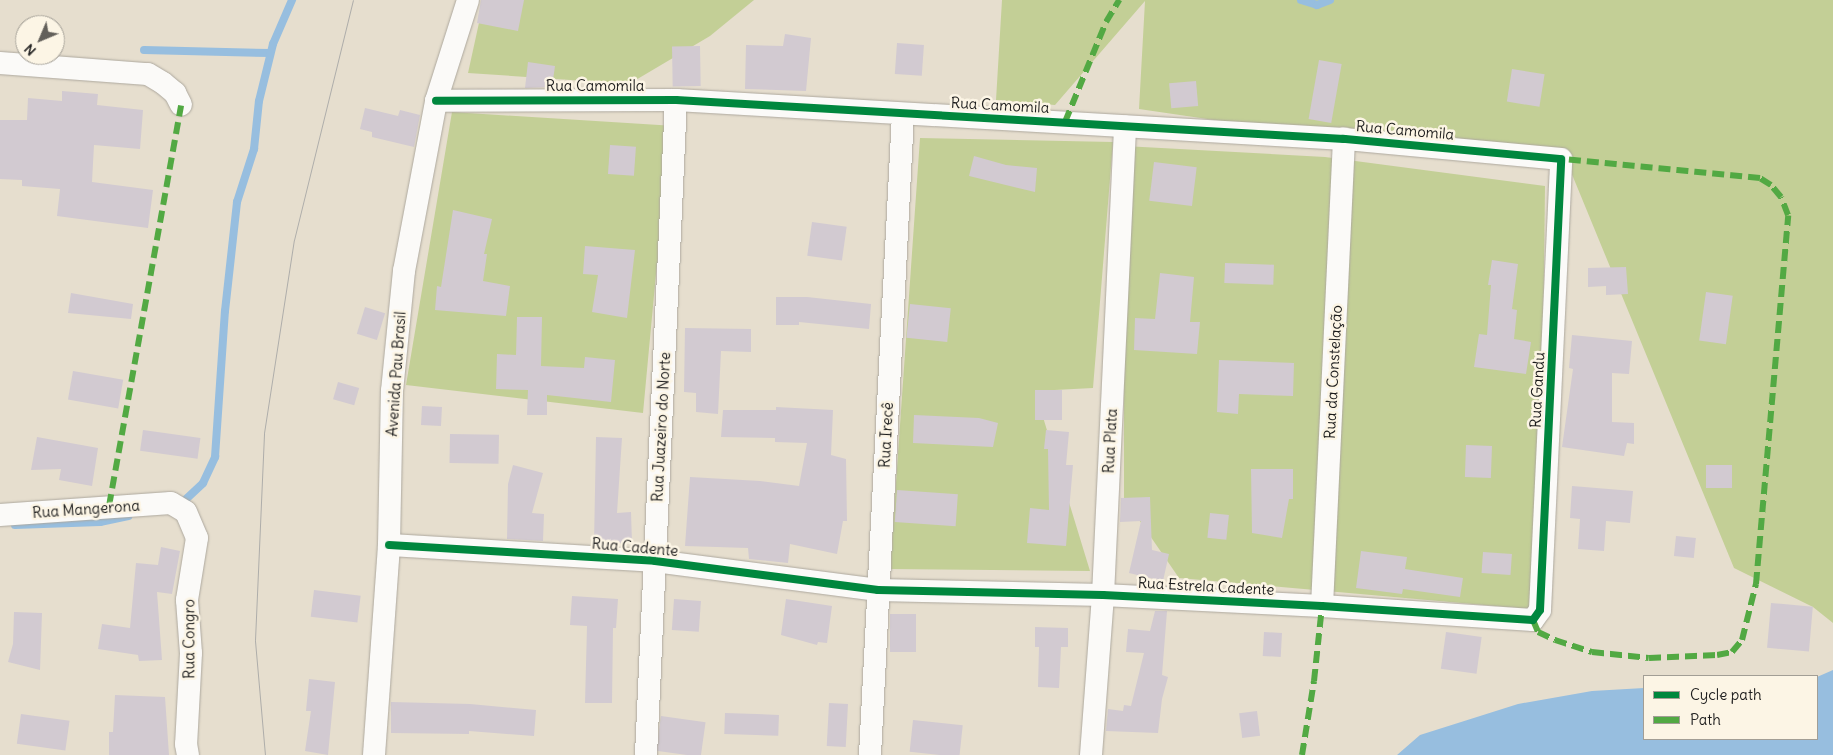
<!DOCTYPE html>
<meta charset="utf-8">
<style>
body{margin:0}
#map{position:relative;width:1833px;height:755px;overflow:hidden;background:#e6dece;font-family:Delius,sans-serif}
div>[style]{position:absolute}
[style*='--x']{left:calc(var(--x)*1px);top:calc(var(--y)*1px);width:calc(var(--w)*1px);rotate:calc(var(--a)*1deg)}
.green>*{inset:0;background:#c3cf96}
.water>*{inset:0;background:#97bedf}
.stream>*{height:8px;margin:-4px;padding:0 4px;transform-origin:4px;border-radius:4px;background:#97bedf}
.building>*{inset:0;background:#d2cad1;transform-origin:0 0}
.roads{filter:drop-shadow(0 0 1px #ada89e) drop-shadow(0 0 1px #ada89e)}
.minor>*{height:22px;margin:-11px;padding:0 11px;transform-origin:11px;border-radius:11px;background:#fbfaf8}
.tram>*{height:1px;margin:-0.5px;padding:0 0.5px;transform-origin:0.5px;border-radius:0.5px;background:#aeadaa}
.quiet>*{height:6px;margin-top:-3px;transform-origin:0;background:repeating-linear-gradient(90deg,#52a943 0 12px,transparent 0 18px)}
.cycleway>*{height:8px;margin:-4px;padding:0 4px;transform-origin:4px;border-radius:4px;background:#00873e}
span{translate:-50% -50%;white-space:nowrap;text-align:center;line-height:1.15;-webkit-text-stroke:5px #fcf5e5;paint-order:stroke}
.street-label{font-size:15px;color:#1c1c1c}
.legend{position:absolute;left:1643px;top:675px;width:175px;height:65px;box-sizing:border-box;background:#fcf5e5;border:1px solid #a29e95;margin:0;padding:6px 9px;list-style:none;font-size:15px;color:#1c1c1c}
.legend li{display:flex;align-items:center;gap:10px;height:25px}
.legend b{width:25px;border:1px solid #a29e95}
.north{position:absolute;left:15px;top:15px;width:50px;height:50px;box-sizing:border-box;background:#fcf5e5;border:1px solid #a29e95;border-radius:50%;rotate:225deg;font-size:14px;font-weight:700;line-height:20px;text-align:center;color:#1c1c1c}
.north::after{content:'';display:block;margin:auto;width:18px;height:22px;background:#63605a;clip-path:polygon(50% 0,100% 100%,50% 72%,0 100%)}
</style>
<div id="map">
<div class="green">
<div style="clip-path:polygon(484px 0,754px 0,710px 36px,629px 84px,468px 73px)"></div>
<div style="clip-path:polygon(1002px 0,1833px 0,1833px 623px,1813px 607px,1734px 568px,1571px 172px,1139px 109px,1145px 1px,1055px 105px,996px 100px)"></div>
<div style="clip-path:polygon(452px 112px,675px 126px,656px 274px,643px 413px,406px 385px)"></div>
<div style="clip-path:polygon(920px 138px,1113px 142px,1093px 388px,1035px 391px,1090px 571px,890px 569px)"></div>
<div style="clip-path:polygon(1124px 146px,1325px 157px,1545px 186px,1540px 610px,1179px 578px,1124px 498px)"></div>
</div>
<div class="water">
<div style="clip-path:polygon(1833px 670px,1833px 755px,1397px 755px,1420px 735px,1518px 704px,1592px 691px,1644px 688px,1644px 739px,1817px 739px,1817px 677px)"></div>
</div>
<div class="stream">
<div style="--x:1301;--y:0;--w:17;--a:17"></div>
<div style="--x:1317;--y:5;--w:14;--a:-21"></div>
<div style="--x:144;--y:50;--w:126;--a:1.4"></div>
<div style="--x:184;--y:501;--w:26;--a:-43"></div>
<div style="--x:203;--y:483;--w:29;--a:-65"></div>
<div style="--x:215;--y:457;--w:146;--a:-86.1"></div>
<div style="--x:225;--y:311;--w:110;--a:-83.7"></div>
<div style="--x:237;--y:202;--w:56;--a:-72.2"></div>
<div style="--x:254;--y:149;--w:48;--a:-84.1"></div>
<div style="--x:259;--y:101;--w:59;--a:-76.2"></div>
<div style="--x:273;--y:44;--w:48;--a:-66.6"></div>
<div style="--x:15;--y:525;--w:85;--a:-2"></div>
<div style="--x:100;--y:522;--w:29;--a:-12"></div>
</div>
<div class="building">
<div style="clip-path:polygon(481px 0,524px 0,518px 31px,477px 23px)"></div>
<div style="clip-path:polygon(785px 34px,811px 38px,806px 91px,745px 89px,746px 45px,783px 46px)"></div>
<div style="left:897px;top:43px;width:27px;height:31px;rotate:4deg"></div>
<div style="left:700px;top:46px;width:40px;height:28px;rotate:89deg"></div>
<div style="left:1319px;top:60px;width:23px;height:60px;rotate:10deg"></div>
<div style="clip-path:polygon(528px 62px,555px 66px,552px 87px,525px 88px)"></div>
<div style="left:1512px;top:69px;width:33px;height:33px;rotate:9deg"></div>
<div style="left:1196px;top:81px;width:25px;height:27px;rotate:85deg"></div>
<div style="clip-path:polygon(62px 91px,98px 94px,97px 105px,143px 110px,140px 149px,94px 145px,92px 182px,153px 190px,148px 228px,57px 216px,60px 189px,22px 186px,22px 180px,0 179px,0 120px,27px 120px,28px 98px,62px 101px)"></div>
<div style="clip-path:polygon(365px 108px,398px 116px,400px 110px,420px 115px,414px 147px,372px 137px,372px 132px,360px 129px)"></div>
<div style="left:610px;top:145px;width:26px;height:29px;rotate:4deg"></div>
<div style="clip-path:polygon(974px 156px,1006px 165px,1037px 168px,1035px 192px,969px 176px)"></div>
<div style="left:1154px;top:162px;width:43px;height:39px;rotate:7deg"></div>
<div style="clip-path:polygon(453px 210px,492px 219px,484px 254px,487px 254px,483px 281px,510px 286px,506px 316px,435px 310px,437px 286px,441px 287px)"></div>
<div style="left:812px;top:222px;width:35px;height:34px;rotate:8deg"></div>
<div style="clip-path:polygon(585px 246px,635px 250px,627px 318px,592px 312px,598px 275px,583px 274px)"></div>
<div style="clip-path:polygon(1492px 260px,1518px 264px,1512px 309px,1517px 310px,1514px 339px,1531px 342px,1526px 374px,1474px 367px,1479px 334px,1487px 335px,1491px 285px,1488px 285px)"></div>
<div style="left:1225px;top:263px;width:49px;height:20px;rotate:2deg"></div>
<div style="clip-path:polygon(1626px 267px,1628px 294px,1606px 295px,1606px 286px,1588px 287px,1588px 268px)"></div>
<div style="clip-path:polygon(1160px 273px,1194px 277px,1190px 322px,1200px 322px,1197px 354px,1134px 350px,1135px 318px,1155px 319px)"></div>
<div style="left:1706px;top:292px;width:27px;height:49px;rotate:8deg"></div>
<div style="clip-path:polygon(71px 293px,133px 304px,131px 319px,68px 313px)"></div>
<div style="clip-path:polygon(776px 297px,807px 297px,871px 304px,869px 329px,799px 322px,799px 325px,776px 325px)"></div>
<div style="left:910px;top:304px;width:41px;height:34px;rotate:6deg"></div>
<div style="left:365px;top:307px;width:21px;height:28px;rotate:17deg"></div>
<div style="clip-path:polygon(517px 317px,542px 317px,541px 366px,584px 368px,585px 357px,615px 360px,611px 402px,547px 395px,547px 415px,527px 415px,528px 390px,496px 389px,497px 354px,516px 355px)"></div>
<div style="clip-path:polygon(685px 328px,751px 329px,751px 352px,721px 351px,718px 414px,696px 412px,696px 393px,684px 392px)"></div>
<div style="clip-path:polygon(1572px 335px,1632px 341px,1629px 374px,1612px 373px,1612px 422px,1634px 423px,1634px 444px,1627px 443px,1624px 456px,1562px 447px,1573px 369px,1569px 368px)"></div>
<div style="clip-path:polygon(1219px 360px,1294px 363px,1293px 396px,1239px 394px,1238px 414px,1217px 412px)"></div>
<div style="left:73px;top:371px;width:51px;height:29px;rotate:10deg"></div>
<div style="left:338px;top:382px;width:22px;height:18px;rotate:16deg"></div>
<div style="left:1035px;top:390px;width:27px;height:30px"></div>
<div style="left:422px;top:406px;width:20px;height:19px;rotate:3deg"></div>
<div style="clip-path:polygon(776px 407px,833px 410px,831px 455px,846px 459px,847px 521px,843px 521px,837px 554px,790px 544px,788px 563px,749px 559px,748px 548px,685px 546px,690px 477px,760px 481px,799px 486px,807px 443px,775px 442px,775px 438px,721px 437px,723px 410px,776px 410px)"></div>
<div style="clip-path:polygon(914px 415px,979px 418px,998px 423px,993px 447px,913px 443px)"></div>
<div style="left:143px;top:430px;width:58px;height:21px;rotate:8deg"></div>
<div style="clip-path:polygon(1046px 430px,1069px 432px,1066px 465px,1073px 465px,1066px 546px,1027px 543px,1030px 508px,1049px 510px,1048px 449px,1044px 449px)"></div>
<div style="left:450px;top:434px;width:49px;height:29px;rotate:1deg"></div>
<div style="clip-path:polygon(37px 437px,98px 448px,92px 486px,59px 480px,61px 469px,31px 470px)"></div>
<div style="clip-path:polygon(596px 437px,622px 438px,617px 513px,631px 512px,632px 543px,594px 544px)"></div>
<div style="left:1466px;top:445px;width:26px;height:32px;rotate:2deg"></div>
<div style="clip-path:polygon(513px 465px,543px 473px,532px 513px,544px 514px,543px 541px,507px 539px,508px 484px)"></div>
<div style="left:1706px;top:465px;width:26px;height:23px"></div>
<div style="clip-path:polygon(1251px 469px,1293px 469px,1293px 499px,1289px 499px,1282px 538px,1252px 533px)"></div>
<div style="clip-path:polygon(1572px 486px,1633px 491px,1630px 523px,1606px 521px,1604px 551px,1578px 549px,1580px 519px,1570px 518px)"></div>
<div style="left:897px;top:490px;width:61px;height:32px;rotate:4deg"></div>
<div style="clip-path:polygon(1150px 497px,1152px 550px,1169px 554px,1163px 581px,1129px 573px,1141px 521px,1120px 522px,1121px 498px)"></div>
<div style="left:1210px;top:513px;width:19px;height:25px;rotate:6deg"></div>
<div style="left:1676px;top:536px;width:20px;height:20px;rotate:6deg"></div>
<div style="clip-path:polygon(161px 547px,180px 551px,172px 594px,157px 592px,162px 660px,139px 661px,138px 655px,98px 649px,102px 624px,130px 628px,136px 563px,158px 565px)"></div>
<div style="clip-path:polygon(1361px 551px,1407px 557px,1405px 569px,1463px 578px,1460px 597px,1403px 589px,1402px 594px,1356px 588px)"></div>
<div style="left:1483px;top:552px;width:29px;height:21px;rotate:4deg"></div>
<div style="left:314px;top:590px;width:47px;height:27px;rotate:7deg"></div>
<div style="clip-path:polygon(572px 596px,618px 599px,616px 628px,613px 628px,612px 703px,585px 703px,587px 626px,570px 625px)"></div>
<div style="left:674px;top:599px;width:27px;height:31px;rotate:4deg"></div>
<div style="clip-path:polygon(786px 599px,832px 606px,827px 643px,818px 642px,817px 645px,781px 635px)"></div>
<div style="left:1771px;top:603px;width:42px;height:45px;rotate:5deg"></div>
<div style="clip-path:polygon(1155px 611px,1167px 611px,1162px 675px,1168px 677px,1162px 699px,1158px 733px,1106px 731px,1108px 709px,1123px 711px,1124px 705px,1131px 706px,1144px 653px,1126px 652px,1128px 629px,1150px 631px)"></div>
<div style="clip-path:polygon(14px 612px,42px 613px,40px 670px,8px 662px,13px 644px)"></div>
<div style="left:890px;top:614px;width:26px;height:38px"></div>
<div style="clip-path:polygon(1035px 627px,1068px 628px,1068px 647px,1061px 647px,1059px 688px,1038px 687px,1039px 647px,1035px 647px)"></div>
<div style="left:1264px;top:632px;width:18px;height:24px;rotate:3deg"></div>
<div style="left:1446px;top:632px;width:36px;height:37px;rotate:8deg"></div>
<div style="clip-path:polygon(309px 679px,335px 682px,328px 755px,305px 751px,311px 711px,306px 711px)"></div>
<div style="clip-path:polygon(115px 695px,165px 697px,169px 755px,109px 755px,109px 732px,113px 732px)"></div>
<div style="clip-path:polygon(391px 702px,470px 704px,536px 710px,534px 736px,469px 731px,469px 734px,391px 733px)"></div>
<div style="left:829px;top:703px;width:19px;height:43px;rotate:3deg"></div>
<div style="left:1257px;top:711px;width:25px;height:18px;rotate:83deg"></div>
<div style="left:725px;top:713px;width:54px;height:21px;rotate:2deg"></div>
<div style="left:21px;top:714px;width:49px;height:30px;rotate:8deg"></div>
<div style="left:661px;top:716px;width:45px;height:35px;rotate:8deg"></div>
<div style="left:913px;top:720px;width:50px;height:32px;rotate:6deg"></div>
</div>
<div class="roads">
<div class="minor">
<div style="--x:0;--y:63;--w:148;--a:4.3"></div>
<div style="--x:148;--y:74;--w:17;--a:31"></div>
<div style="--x:163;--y:83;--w:16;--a:40"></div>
<div style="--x:175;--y:93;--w:13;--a:63"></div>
<div style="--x:0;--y:515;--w:171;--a:-4"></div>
<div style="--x:171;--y:503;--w:17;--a:31"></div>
<div style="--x:186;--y:512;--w:28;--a:67"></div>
<div style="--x:197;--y:538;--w:63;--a:99.2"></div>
<div style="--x:187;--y:600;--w:53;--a:85.7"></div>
<div style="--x:191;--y:653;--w:91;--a:93.1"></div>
<div style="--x:186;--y:744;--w:11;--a:80"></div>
<div style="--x:389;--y:545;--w:266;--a:3.4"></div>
<div style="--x:655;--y:561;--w:225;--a:7.4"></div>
<div style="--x:878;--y:590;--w:225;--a:1.3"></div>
<div style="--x:1103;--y:595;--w:219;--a:2.9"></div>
<div style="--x:1322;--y:606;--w:211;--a:3.8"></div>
<div style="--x:1533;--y:620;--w:12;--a:-55"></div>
<div style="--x:1540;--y:610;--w:451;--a:-87.3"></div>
<div style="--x:1561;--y:159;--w:218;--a:-174.7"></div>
<div style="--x:1344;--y:139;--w:669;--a:-176.66"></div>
<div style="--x:676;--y:100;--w:240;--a:179.8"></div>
<div style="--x:1322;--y:606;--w:468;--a:-87.3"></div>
<div style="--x:374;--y:755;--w:211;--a:-85.9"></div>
<div style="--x:389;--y:545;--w:154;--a:-88.9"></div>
<div style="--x:392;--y:391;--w:121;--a:-84.3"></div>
<div style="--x:404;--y:271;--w:173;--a:-79.3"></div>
<div style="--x:436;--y:101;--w:106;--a:-72.4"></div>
<div style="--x:646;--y:755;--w:656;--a:-87.38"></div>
<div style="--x:870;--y:755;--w:641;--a:-87.05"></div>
<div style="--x:1091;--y:755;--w:160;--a:-85.7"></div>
<div style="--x:1103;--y:595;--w:469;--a:-87.3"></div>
</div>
</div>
<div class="tram">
<div style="--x:265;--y:755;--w:115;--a:-95"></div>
<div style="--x:255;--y:640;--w:207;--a:-87.5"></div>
<div style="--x:264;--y:433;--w:195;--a:-81.2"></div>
<div style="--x:294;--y:240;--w:247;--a:-76.2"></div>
</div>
<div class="quiet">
<div style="--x:1065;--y:122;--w:108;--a:-67.7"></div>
<div style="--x:1106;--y:22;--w:26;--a:-59"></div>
<div style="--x:109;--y:506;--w:407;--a:-79.8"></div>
<div style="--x:1533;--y:620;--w:13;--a:67"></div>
<div style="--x:1538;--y:632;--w:19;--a:25"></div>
<div style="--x:1555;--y:640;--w:39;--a:18"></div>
<div style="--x:1592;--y:652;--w:57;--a:6"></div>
<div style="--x:1649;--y:658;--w:68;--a:-2.5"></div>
<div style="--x:1717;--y:655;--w:15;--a:-11"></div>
<div style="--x:1732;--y:652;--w:16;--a:-50"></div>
<div style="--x:1742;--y:640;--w:58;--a:-76"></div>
<div style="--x:1756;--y:584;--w:370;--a:-85"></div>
<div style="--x:1788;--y:215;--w:19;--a:-111"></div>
<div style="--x:1781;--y:197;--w:16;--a:-130"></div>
<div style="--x:1771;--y:185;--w:13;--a:-148"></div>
<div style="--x:1760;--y:178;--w:200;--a:-174.5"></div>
<div style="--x:1302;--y:755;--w:75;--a:-80.8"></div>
<div style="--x:1314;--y:681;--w:75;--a:-83.9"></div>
</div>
<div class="cycleway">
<div style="--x:389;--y:545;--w:266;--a:3.4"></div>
<div style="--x:655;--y:561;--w:225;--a:7.4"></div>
<div style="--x:878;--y:590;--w:225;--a:1.3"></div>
<div style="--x:1103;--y:595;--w:219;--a:2.9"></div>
<div style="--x:1322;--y:606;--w:211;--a:3.8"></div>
<div style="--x:1533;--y:620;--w:12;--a:-55"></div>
<div style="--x:1540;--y:610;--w:451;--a:-87.3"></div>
<div style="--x:1561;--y:159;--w:218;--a:-174.7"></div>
<div style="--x:1344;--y:139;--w:669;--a:-176.66"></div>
<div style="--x:676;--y:100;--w:240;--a:179.8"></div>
</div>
<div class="street-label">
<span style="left:595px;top:86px">Rua Camomila</span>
<span style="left:1000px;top:105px;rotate:3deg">Rua Camomila</span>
<span style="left:1405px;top:130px;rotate:5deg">Rua Camomila</span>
<span style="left:1333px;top:372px;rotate:-87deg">Rua da Constelação</span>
<span style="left:396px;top:374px;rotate:-86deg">Avenida Pau Brasil</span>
<span style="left:1537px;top:390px;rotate:-87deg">Rua Gandu</span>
<span style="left:661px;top:427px;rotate:-87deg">Rua Juazeiro do Norte</span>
<span style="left:886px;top:435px;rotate:-87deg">Rua Irecê</span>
<span style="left:1110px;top:441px;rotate:-87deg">Rua Plata</span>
<span style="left:86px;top:509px;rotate:-4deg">Rua Mangerona</span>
<span style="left:635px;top:547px;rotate:5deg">Rua Cadente</span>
<span style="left:1206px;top:586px;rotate:3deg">Rua Estrela Cadente</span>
<span style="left:189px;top:639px;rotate:-90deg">Rua Congro</span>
</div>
<ul class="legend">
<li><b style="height:6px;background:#00873e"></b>Cycle path</li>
<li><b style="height:6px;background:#52a943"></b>Path</li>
</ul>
<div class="north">N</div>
</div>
